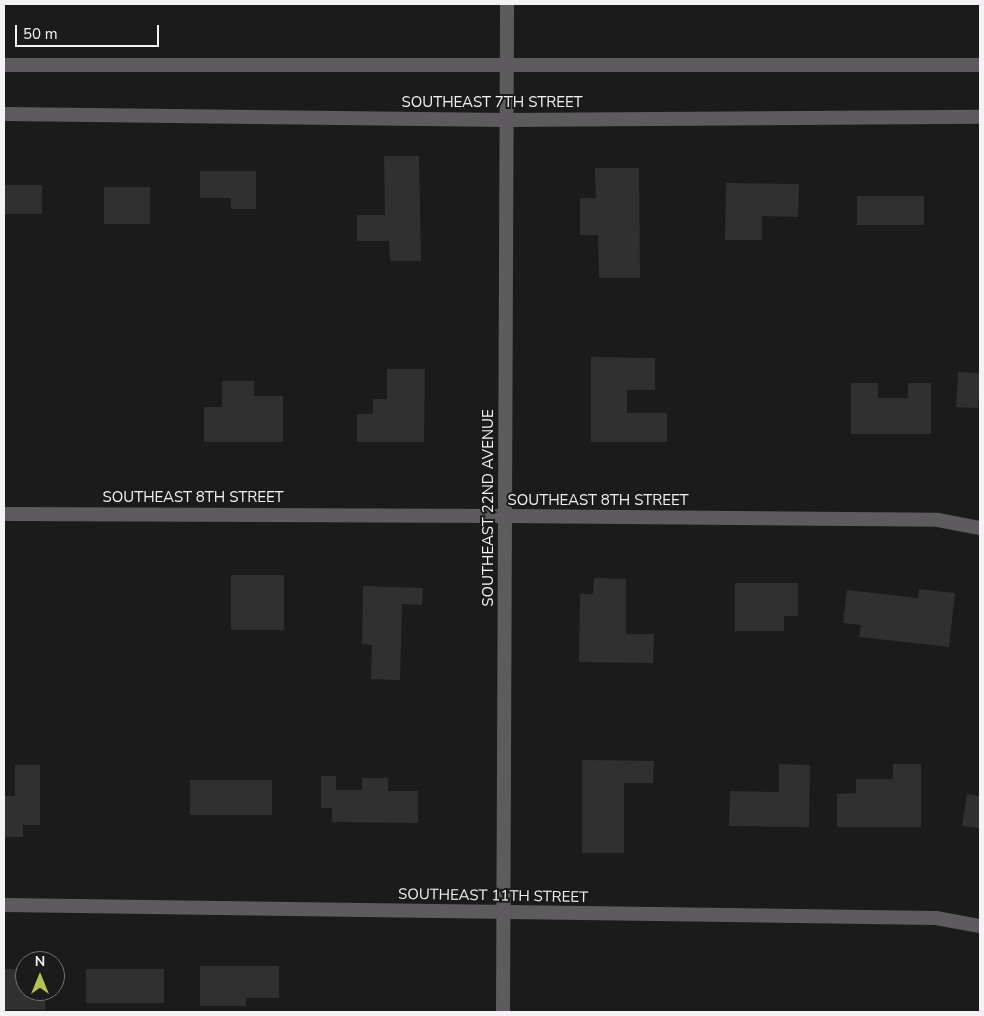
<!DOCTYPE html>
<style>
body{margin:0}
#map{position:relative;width:984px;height:1016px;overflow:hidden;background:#1c1b1c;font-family:"Nunito Sans",sans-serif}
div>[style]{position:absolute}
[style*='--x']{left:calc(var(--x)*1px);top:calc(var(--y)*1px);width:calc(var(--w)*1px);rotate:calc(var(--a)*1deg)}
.building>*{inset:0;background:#313031;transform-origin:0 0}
.minor>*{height:14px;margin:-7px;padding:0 7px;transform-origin:7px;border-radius:7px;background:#5d5b5d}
.tertiary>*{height:14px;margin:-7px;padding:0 7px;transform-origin:7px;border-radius:7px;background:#5d5b5d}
span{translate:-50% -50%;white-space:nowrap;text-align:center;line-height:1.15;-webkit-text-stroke:4px #1c1b1c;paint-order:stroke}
.street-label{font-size:15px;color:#f4f2f4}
.frame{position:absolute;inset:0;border:5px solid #f4f2f4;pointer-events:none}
.north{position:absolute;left:15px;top:951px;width:50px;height:50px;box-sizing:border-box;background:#1c1b1c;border:1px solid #727172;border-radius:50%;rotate:0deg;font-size:14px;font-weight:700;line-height:20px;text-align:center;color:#f4f2f4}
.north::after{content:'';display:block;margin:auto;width:18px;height:22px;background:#b3c24b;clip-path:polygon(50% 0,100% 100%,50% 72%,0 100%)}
.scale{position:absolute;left:15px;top:25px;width:144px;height:22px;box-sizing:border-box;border:2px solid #f4f2f4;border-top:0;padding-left:6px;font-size:15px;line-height:18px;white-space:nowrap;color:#f4f2f4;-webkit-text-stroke:4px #1c1b1c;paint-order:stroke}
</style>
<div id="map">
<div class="building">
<div style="clip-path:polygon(384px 156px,419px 156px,421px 261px,390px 261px,389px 241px,357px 241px,357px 215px,385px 215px)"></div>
<div style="clip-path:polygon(595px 168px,639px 168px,640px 278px,599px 278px,598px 235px,580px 235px,580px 198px,596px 198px)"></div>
<div style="clip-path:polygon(200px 171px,256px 171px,256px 209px,231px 209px,231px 198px,200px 198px)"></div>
<div style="clip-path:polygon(726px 183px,799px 184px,798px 217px,762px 216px,762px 240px,725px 240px)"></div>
<div style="left:4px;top:185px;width:38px;height:29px"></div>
<div style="left:104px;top:187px;width:46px;height:37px"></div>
<div style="left:857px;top:196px;width:67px;height:29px"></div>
<div style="clip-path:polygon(591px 357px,655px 358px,655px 390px,627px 390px,627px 413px,667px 413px,667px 442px,591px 442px)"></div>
<div style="clip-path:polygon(387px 369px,425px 369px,424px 442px,357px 442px,357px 414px,373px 414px,373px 399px,387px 399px)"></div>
<div style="left:958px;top:372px;width:22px;height:35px;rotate:3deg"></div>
<div style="clip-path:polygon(222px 381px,254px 381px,254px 396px,283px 396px,283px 442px,204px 442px,204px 407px,222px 407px)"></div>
<div style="clip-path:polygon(851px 383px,878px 383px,878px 398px,908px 398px,908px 383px,931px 383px,931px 434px,851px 434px)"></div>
<div style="left:231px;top:575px;width:53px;height:55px"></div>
<div style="clip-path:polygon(594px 578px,626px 579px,626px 634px,654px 634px,653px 663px,579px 662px,580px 594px,593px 594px)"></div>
<div style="clip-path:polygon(735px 583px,798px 583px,798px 616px,784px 616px,784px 631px,735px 631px)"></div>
<div style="clip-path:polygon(363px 586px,423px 588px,422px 605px,402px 604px,400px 680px,371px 679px,372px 645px,362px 644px)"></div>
<div style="clip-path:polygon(919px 589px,955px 593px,949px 647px,859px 637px,861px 625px,843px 623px,847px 590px,918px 598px)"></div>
<div style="clip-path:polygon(582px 760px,654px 761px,653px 783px,624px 783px,624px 853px,582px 853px)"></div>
<div style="clip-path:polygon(779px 764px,810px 765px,809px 827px,729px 826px,730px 791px,779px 792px)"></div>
<div style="clip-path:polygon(893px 764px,921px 764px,921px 827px,837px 827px,837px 794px,856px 793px,856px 779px,893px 779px)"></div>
<div style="clip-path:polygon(15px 765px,40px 765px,40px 825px,23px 825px,23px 837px,4px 837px,4px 796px,15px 796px)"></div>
<div style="clip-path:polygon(321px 776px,336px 776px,336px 790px,362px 790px,362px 778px,388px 778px,388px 791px,418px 791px,418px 823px,332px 822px,332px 808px,321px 808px)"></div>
<div style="left:272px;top:780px;width:35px;height:82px;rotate:90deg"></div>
<div style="clip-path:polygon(967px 794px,980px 796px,980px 828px,962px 826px)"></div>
<div style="clip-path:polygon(200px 966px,279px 966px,279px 998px,246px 998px,246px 1006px,200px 1006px)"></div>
<div style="clip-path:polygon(4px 969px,25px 969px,25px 991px,46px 991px,45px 1010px,4px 1010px)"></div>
<div style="left:86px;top:969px;width:78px;height:34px"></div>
</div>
<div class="minor">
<div style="--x:4;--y:65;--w:976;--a:0"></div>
<div style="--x:4;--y:114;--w:503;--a:0.68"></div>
<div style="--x:507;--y:120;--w:473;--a:-0.4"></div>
<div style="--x:505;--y:516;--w:433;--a:0.5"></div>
<div style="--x:938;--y:520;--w:43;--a:10.8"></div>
<div style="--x:4;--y:905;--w:932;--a:0.8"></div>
<div style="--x:936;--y:918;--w:45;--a:10.3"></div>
</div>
<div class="tertiary">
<div style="--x:4;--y:514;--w:501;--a:0.23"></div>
<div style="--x:503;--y:1012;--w:1008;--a:-89.77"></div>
</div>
<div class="street-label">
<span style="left:492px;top:103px">SOUTHEAST 7TH STREET</span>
<span style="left:193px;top:498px">SOUTHEAST 8TH STREET</span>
<span style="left:598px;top:501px">SOUTHEAST 8TH STREET</span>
<span style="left:489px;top:508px;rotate:-90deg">SOUTHEAST 22ND AVENUE</span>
<span style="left:493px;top:896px;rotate:1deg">SOUTHEAST 11TH STREET</span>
</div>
<div class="frame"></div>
<div class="north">N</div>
<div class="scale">50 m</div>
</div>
